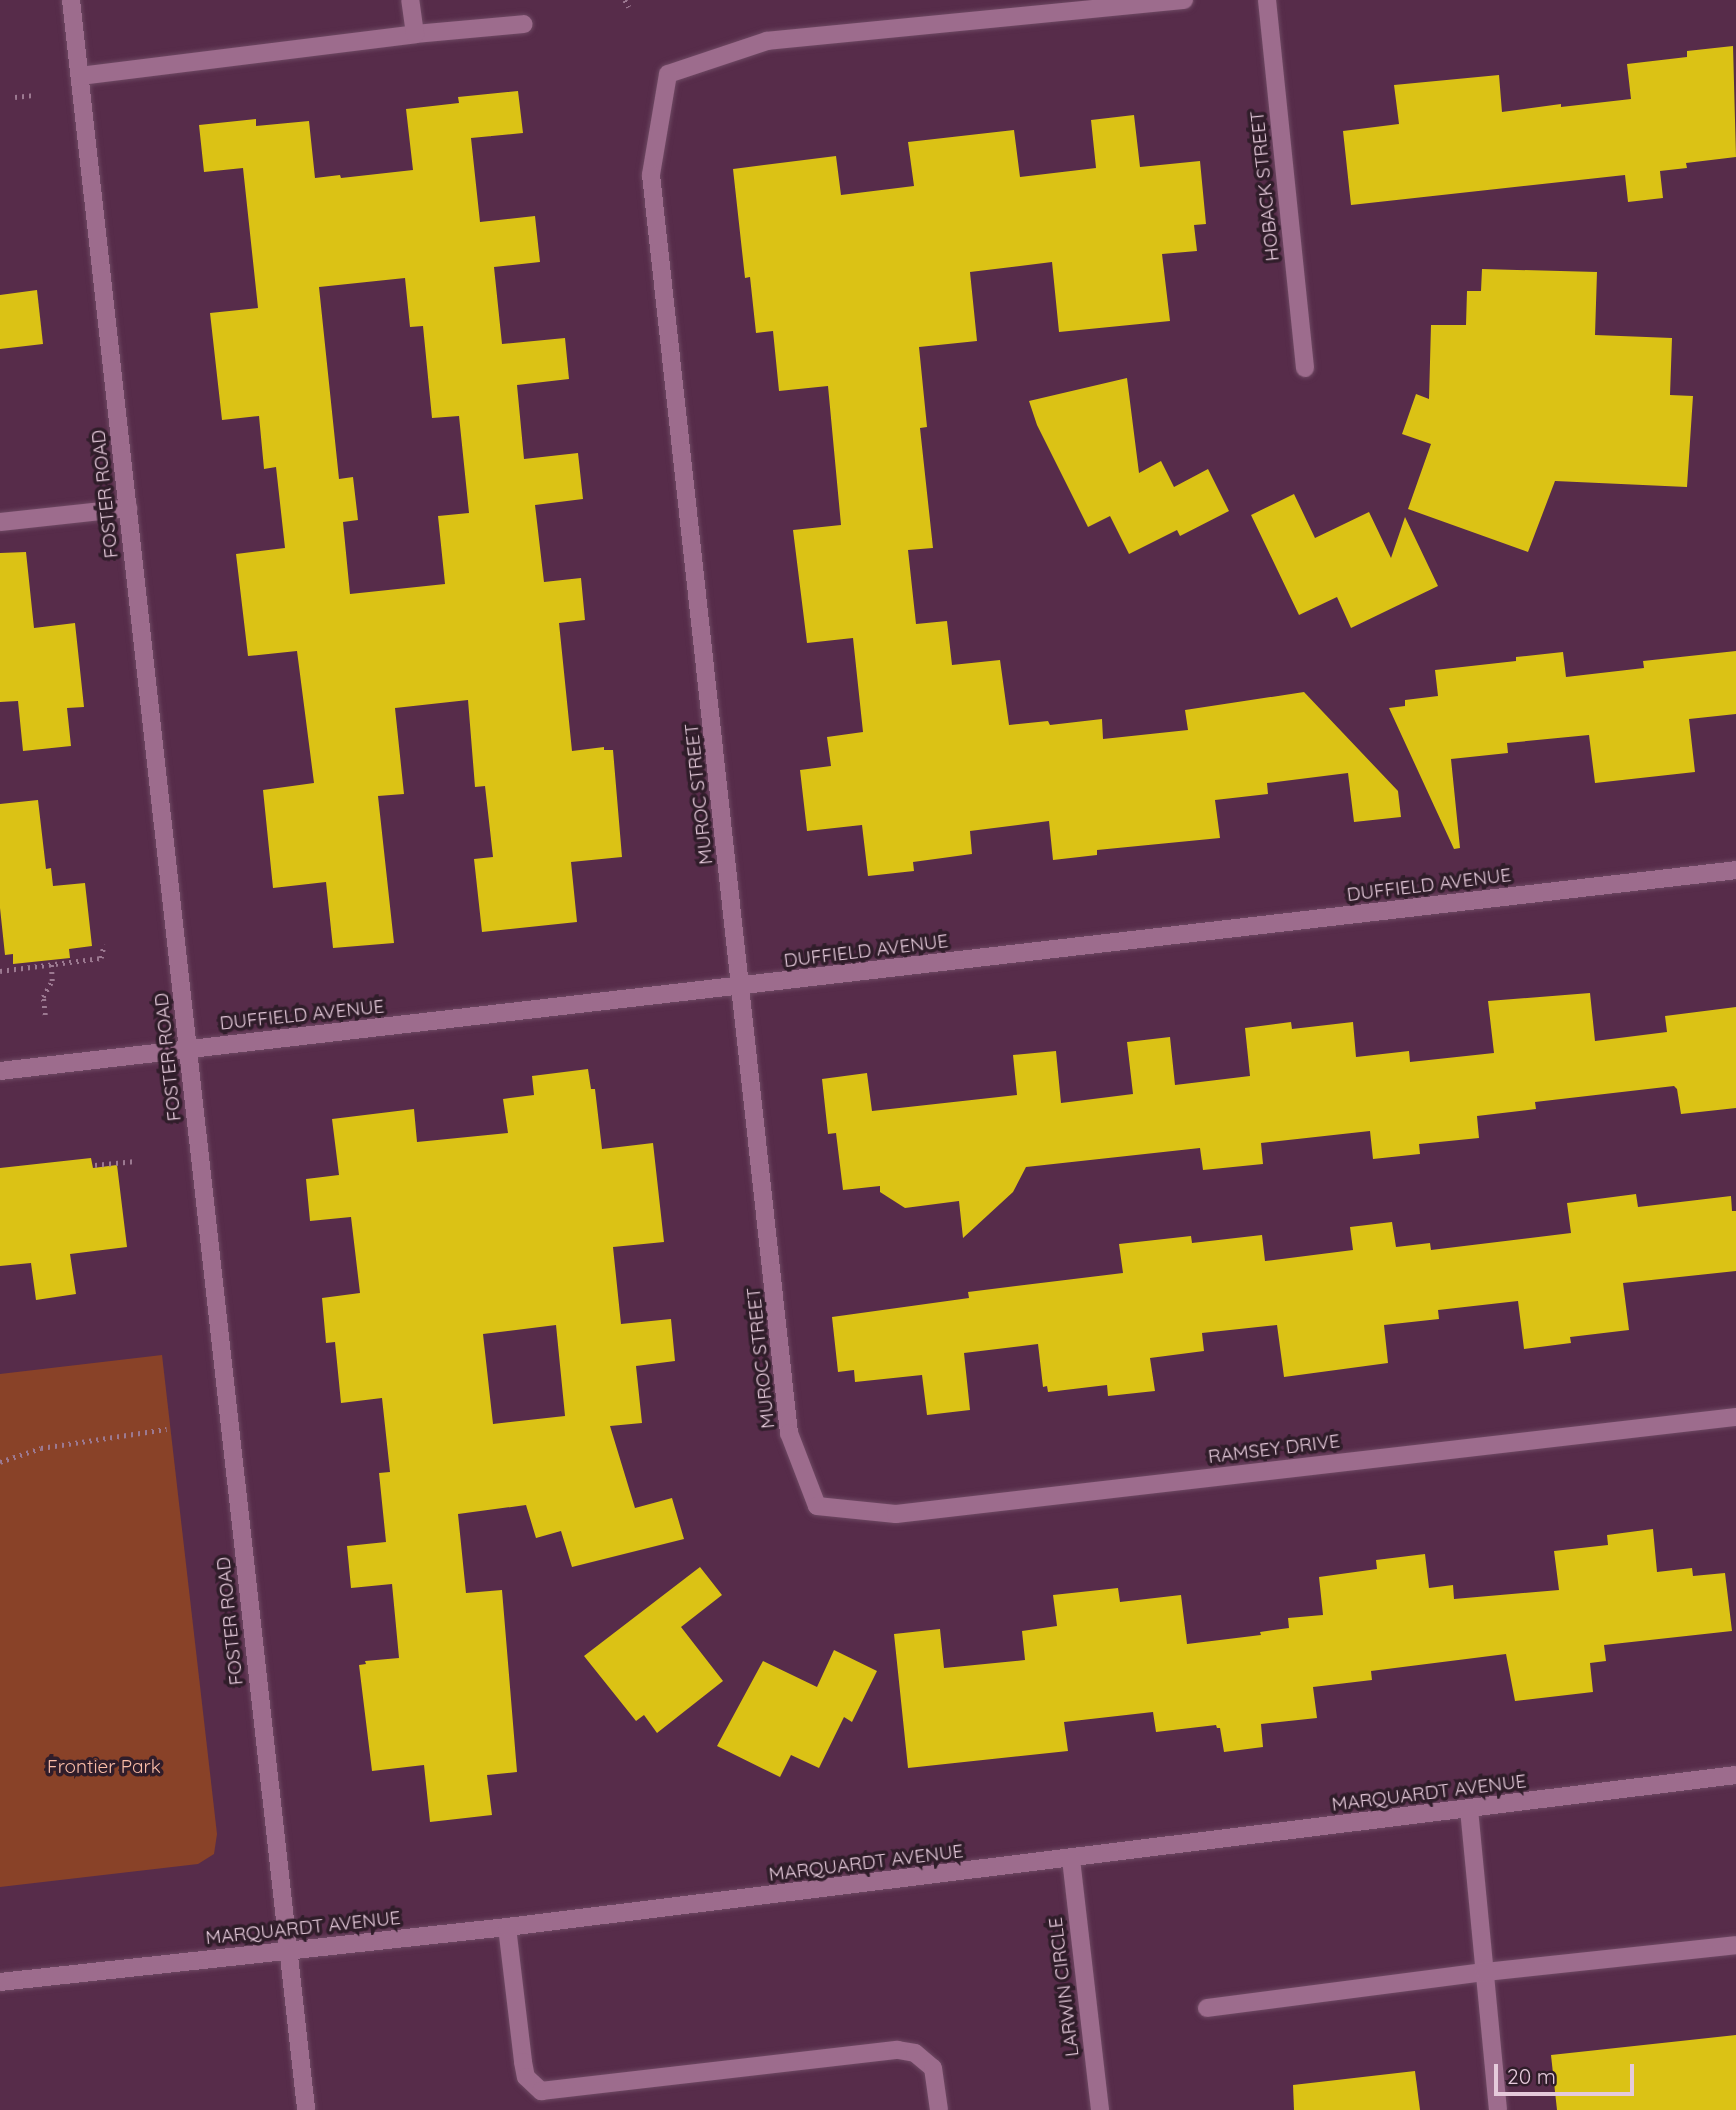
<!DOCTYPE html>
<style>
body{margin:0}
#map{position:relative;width:1736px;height:2110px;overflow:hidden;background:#572c4a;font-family:Quicksand,sans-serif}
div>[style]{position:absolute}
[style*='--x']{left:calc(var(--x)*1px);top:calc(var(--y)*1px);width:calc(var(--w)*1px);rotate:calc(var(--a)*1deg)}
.green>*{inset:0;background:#894228}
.building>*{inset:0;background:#dbc215}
.path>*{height:4.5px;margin-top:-2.25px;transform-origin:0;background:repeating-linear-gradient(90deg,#9c7991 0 2px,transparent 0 7px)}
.roads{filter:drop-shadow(0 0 2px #6e4963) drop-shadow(0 0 2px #6e4963)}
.service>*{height:18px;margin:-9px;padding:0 9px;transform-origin:9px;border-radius:9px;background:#9d6c8d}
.minor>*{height:18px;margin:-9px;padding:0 9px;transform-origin:9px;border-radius:9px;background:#9d6c8d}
.tertiary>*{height:18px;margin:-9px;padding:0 9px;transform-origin:9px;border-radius:9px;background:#9d6c8d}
span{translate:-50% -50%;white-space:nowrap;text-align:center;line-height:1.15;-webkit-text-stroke:7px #301d2a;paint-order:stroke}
.street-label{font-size:19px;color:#e5cadb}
.park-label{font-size:19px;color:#fbbda8}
.scale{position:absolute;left:1494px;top:2064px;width:140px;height:32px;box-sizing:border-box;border:4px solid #e5cadb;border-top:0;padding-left:9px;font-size:21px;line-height:24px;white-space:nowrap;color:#e5cadb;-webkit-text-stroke:5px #301d2a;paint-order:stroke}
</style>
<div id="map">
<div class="green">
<div style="clip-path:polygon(162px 1355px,217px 1834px,214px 1854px,198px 1864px,0 1887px,0 1374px)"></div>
</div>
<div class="building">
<div style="clip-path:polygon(1733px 46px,1736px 157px,1686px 163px,1687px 168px,1660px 171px,1663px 198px,1628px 202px,1625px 175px,1351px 205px,1343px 131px,1399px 124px,1394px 85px,1499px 75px,1502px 112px,1561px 104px,1561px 107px,1631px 99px,1627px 64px,1687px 57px,1687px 51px)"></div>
<div style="clip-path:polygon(evenodd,518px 91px,523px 133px,471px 138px,480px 222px,535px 216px,540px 262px,494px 267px,502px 344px,565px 338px,569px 379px,517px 385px,524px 459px,578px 453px,583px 499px,535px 505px,544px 582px,581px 578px,585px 620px,559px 623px,572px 751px,604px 747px,604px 750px,613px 750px,622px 857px,571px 862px,577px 922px,482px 932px,474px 859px,493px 857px,485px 786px,475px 787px,468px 700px,395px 708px,404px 794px,378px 796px,394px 943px,333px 948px,326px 882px,273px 888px,263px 790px,314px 783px,297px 651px,248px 656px,236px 554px,285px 548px,276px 467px,264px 469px,259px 416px,222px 420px,210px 313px,258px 308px,243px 168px,204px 172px,199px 125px,256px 119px,256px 126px,309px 121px,315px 178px,340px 175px,341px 178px,413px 170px,406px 109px,459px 103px,458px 97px,518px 91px,405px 278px,410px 327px,423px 326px,432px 418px,459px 416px,469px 513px,438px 516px,445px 584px,350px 594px,343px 522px,358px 520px,353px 477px,339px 479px,319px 287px,405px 278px)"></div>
<div style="clip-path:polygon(1134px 115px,1140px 167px,1200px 161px,1206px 224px,1194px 225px,1197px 251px,1162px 254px,1170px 321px,1059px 332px,1052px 262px,970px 272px,977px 341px,919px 347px,927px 427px,920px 428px,933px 548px,908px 550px,916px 624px,947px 621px,952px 665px,1000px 660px,1009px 725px,1048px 721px,1050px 725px,1102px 719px,1103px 739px,1188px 730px,1185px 710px,1304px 692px,1398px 791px,1401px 817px,1354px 822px,1348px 773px,1267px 783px,1268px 794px,1215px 800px,1220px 838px,1097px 850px,1097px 855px,1053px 860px,1049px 821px,970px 831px,972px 854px,913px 862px,914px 871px,868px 876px,862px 825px,807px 831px,800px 770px,831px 766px,827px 737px,863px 732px,853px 638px,807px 643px,793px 530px,841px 525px,828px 386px,779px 391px,773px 331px,756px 333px,750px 277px,745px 278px,733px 169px,836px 156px,841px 195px,914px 186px,908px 142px,1014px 130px,1020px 177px,1096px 168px,1091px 120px)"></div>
<div style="clip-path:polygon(1482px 269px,1597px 272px,1595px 335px,1672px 338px,1670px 395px,1693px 396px,1687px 487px,1555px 481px,1528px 552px,1408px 509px,1431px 444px,1402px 434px,1416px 394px,1429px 399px,1431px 325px,1466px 325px,1467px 291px,1481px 291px)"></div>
<div style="clip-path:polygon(37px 290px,43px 344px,0 349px,0 295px)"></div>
<div style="clip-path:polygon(1127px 378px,1139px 473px,1161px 461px,1174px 487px,1208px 469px,1229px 511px,1180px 536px,1177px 530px,1129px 554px,1110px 516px,1088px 527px,1037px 425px,1029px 401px)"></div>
<div style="clip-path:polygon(1294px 494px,1315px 538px,1369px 512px,1391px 558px,1405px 517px,1438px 586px,1351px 628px,1337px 597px,1299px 615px,1251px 515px)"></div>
<div style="clip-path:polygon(26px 552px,34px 628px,75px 623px,84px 707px,67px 708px,71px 746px,23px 751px,18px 701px,0 702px,0 553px)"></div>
<div style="clip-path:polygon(1736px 651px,1736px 714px,1689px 719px,1695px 772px,1595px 783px,1589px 735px,1507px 743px,1508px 753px,1451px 759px,1460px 848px,1454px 849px,1389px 708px,1405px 706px,1405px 700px,1438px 696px,1435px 670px,1516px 661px,1516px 657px,1563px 652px,1566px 677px,1644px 668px,1643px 661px)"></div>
<div style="clip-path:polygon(38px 800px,46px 869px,51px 868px,53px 886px,85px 883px,92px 946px,69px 949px,70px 958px,13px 964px,13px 954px,5px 955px,0 908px,0 804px)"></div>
<div style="clip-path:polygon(1590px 993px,1595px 1041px,1667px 1032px,1665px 1016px,1736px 1007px,1736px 1108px,1681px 1114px,1677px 1089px,1674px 1086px,1535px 1102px,1536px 1109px,1477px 1116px,1479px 1138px,1419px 1144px,1420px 1154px,1373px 1159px,1370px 1131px,1261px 1143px,1263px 1164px,1203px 1170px,1200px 1148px,1026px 1167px,1013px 1192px,963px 1238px,959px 1201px,905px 1208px,880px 1192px,880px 1186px,843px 1190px,836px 1133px,828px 1134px,822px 1079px,867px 1073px,872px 1111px,1017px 1095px,1013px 1055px,1056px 1051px,1061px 1103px,1133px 1094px,1127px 1042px,1170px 1037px,1175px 1085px,1250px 1076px,1245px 1028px,1291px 1022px,1292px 1029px,1353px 1022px,1356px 1057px,1409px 1051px,1410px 1062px,1494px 1053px,1488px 1001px)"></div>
<div style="clip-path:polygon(evenodd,588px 1069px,591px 1089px,595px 1089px,602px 1149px,653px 1143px,664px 1242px,613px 1247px,621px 1324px,671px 1319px,675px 1361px,636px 1366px,642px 1423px,610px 1426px,635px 1508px,672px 1498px,684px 1539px,572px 1567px,561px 1531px,536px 1538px,526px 1505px,458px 1514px,466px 1593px,502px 1590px,517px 1772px,487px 1775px,492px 1815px,430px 1822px,424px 1765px,372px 1771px,359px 1665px,366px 1664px,365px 1661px,399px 1658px,392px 1584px,351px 1588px,347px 1546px,386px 1542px,379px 1473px,390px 1472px,382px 1398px,341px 1403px,335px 1342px,326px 1343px,322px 1298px,360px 1293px,351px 1217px,310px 1221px,306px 1179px,339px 1175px,332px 1119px,414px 1109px,417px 1142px,508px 1133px,503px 1099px,534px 1095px,532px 1076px,588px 1069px,556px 1325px,565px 1416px,493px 1424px,483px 1334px,556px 1325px)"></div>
<div style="clip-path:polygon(91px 1158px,93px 1168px,117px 1165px,127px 1247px,70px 1254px,76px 1294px,36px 1300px,31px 1263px,0 1266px,0 1168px)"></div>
<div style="clip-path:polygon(1636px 1194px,1638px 1207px,1731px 1196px,1732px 1211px,1736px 1211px,1736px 1271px,1623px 1283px,1629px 1330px,1570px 1337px,1571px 1343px,1524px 1349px,1518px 1301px,1438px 1310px,1439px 1319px,1384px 1325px,1388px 1363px,1284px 1377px,1277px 1325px,1202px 1333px,1204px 1351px,1150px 1358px,1155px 1391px,1108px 1396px,1107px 1385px,1048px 1392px,1047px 1386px,1043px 1387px,1038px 1344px,964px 1353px,970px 1410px,927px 1415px,922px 1375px,855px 1382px,854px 1370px,838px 1372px,832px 1317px,969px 1298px,968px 1292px,1123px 1273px,1119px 1244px,1191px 1236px,1192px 1243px,1262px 1235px,1265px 1261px,1353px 1250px,1350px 1227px,1392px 1222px,1396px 1247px,1430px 1243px,1431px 1250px,1571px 1233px,1567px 1203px)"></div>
<div style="clip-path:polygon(1653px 1529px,1657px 1572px,1692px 1568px,1693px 1576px,1725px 1573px,1732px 1631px,1604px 1645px,1606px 1661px,1590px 1663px,1593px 1692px,1515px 1701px,1506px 1654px,1371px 1671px,1372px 1680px,1313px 1687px,1317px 1718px,1261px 1724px,1263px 1747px,1224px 1752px,1220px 1728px,1217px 1728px,1216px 1725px,1156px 1732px,1153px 1712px,1064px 1722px,1068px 1751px,908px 1768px,894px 1634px,940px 1629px,944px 1668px,1025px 1660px,1022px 1631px,1057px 1626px,1053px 1595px,1118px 1588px,1120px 1602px,1181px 1595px,1187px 1644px,1261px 1635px,1260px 1632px,1289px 1628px,1288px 1618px,1323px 1615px,1319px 1577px,1377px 1569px,1376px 1560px,1425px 1554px,1429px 1588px,1453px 1585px,1454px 1599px,1559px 1590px,1554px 1551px,1608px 1545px,1607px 1535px)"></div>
<div style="clip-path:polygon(700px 1567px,722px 1595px,681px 1627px,723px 1681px,657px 1733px,644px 1715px,636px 1721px,584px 1656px)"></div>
<div style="clip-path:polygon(834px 1650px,877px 1671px,852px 1722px,844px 1717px,819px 1768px,791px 1755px,780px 1777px,717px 1746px,763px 1661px,817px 1687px)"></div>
<div style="clip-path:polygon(1736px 2035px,1736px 2110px,1557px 2110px,1551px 2055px)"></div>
<div style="clip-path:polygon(1415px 2071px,1420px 2110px,1294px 2110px,1293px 2085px)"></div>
</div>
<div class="path">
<div style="--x:625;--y:0;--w:8;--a:60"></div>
<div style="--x:15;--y:97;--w:18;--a:-6"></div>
<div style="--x:0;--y:971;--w:102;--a:-7.3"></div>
<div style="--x:101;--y:958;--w:14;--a:-78"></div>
<div style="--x:45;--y:1015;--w:18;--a:-96"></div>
<div style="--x:43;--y:997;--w:18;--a:-61"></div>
<div style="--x:52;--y:981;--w:21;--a:-93"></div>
<div style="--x:95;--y:1165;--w:41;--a:-5.6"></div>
<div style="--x:0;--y:1462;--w:43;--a:-18.9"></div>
<div style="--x:41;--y:1448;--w:127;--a:-8.6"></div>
</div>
<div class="roads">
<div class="service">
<div style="--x:415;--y:34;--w:109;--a:-5.2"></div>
<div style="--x:80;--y:76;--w:338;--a:-7.1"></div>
<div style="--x:415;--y:34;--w:34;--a:-98"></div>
<div style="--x:1469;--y:1809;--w:302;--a:84.5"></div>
<div style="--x:507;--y:1927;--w:136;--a:83.2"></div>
<div style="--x:523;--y:2062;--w:15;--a:79"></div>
<div style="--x:526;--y:2077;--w:21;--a:43"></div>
<div style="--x:541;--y:2091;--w:359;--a:-6.6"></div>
<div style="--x:898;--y:2050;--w:17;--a:10"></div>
<div style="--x:915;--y:2053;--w:23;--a:40"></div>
<div style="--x:933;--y:2068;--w:42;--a:81.9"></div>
<div style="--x:1207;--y:2008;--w:280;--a:-7.4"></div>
<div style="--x:1485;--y:1972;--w:252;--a:-6.1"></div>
</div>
<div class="minor">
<div style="--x:1184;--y:0;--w:419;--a:174.4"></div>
<div style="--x:767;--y:41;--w:104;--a:161.6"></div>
<div style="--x:668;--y:74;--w:102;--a:99.6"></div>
<div style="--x:651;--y:175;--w:1266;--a:83.74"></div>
<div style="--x:789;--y:1433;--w:78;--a:69"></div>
<div style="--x:817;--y:1506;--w:79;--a:5.8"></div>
<div style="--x:896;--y:1514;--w:846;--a:-6.59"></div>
<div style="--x:1267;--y:0;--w:370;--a:84.1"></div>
<div style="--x:0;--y:522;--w:129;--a:-6.2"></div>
<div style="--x:0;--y:1071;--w:1748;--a:-6.6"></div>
<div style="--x:1071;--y:1859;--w:253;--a:83.4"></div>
</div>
<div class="tertiary">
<div style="--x:71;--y:0;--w:2123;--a:83.64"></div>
<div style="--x:0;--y:1982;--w:510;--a:-6.19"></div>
<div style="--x:507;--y:1927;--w:1238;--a:-7.05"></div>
</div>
</div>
<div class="street-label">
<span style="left:1265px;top:186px;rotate:-96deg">HOBACK STREET</span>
<span style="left:105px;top:494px;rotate:-96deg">FOSTER ROAD</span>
<span style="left:699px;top:794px;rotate:-96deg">MUROC STREET</span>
<span style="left:1429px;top:885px;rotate:-7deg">DUFFIELD AVENUE</span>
<span style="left:866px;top:951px;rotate:-7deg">DUFFIELD AVENUE</span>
<span style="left:302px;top:1015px;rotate:-6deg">DUFFIELD AVENUE</span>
<span style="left:168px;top:1057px;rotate:-96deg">FOSTER ROAD</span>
<span style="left:761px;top:1358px;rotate:-96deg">MUROC STREET</span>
<span style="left:1274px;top:1449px;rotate:-7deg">RAMSEY DRIVE</span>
<span style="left:230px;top:1621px;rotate:-96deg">FOSTER ROAD</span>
<span style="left:1429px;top:1793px;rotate:-7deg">MARQUARDT AVENUE</span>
<span style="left:866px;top:1863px;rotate:-7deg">MARQUARDT AVENUE</span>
<span style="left:303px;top:1928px;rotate:-6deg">MARQUARDT AVENUE</span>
<span style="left:1064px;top:1987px;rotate:-97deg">LARWIN CIRCLE</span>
</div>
<div class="park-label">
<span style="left:104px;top:1767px">Frontier Park</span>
</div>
<div class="scale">20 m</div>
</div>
